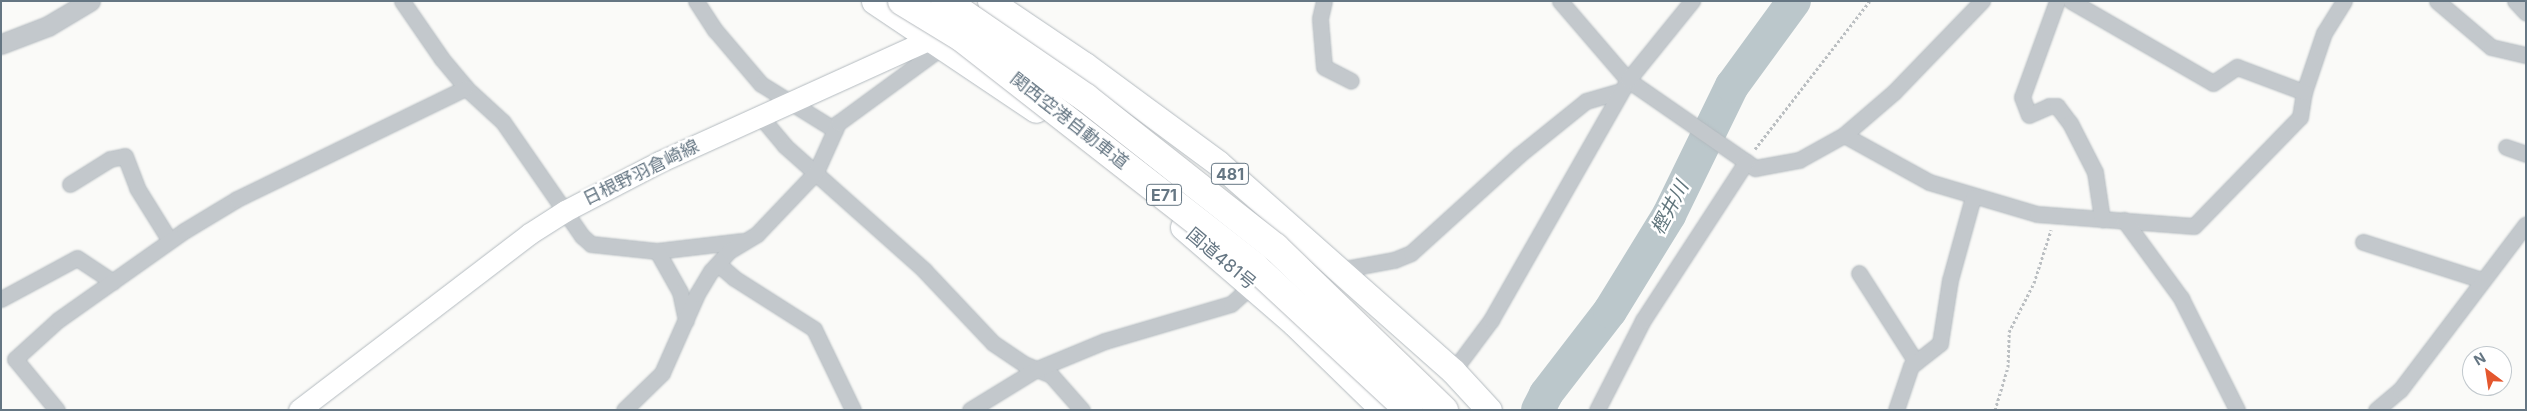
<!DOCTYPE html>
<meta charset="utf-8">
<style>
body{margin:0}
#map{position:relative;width:2527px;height:411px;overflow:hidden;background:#fafaf8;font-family:Inter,"Noto Sans JP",sans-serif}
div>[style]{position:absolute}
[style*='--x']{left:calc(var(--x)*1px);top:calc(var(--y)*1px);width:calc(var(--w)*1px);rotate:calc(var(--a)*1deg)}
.river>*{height:34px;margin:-17px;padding:0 17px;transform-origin:17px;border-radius:17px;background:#bbc7cb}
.path>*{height:3px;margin-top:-1.5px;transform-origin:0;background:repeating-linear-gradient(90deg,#bbbfc2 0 2.5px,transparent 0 5px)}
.roads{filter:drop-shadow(0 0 1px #b3babf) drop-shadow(0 0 1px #b3babf)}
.minor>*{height:15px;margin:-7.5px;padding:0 7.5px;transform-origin:7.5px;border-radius:7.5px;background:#c3c8cc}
.tertiary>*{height:19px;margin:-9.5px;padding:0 9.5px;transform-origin:9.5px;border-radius:9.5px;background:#c3c8cc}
.secondary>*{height:21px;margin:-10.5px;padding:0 10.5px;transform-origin:10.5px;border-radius:10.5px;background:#fff}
.trunk>*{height:25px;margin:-12.5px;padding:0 12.5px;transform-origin:12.5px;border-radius:12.5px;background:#fff}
.bridges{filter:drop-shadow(0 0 1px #b4b9bd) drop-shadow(0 0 1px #b4b9bd)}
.motorway-bridge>*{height:28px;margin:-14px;padding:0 14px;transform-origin:14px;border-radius:14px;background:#fff}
span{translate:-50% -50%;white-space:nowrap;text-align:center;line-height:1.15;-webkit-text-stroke:5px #fff;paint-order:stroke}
.shield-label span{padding:1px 4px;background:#fff;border:1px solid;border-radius:4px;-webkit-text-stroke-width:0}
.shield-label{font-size:16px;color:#657683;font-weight:700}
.street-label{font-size:18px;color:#657683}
.water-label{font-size:19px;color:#60757c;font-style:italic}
.frame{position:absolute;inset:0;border:2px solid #657683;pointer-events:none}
.north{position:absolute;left:2462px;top:346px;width:50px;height:50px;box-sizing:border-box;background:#fff;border:1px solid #c1c8cd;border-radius:50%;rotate:329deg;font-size:14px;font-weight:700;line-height:20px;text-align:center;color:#657683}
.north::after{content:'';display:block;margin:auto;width:18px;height:22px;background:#e4572e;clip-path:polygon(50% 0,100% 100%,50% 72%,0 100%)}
</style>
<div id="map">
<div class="river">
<div style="--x:1538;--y:410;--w:18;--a:-63"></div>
<div style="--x:1546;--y:394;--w:105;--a:-52.4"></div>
<div style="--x:1610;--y:311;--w:113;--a:-58.4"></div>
<div style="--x:1669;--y:215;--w:144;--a:-64"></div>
<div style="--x:1732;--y:86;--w:105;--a:-53.9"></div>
</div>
<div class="path">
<div style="--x:1755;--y:149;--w:187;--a:-52.2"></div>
<div style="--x:1995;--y:410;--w:45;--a:-73.2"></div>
<div style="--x:2008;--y:367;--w:35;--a:-88"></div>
<div style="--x:2009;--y:332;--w:55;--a:-63"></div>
<div style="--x:2034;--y:283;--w:56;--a:-72.2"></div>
</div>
<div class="roads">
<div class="minor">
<div style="--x:402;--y:1;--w:70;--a:55.4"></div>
<div style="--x:442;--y:59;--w:38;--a:50"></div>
<div style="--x:466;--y:88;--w:50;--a:42.6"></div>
<div style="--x:503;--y:122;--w:139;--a:55.3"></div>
<div style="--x:582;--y:236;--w:12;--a:42"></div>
<div style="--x:591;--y:244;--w:66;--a:6.1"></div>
<div style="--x:657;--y:251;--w:86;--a:-6.7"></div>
<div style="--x:696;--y:1;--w:35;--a:57"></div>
<div style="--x:715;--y:30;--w:71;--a:49.6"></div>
<div style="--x:761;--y:84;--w:87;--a:31.9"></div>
<div style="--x:1324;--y:1;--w:18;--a:103"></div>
<div style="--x:1320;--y:19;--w:48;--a:85.2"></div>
<div style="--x:1324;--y:67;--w:30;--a:27"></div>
<div style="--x:1560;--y:1;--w:104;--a:49.3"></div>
<div style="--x:1628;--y:80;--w:155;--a:34.7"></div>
<div style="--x:1755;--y:168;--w:45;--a:-10.3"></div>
<div style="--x:1799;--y:160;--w:51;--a:-29.1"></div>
<div style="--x:1844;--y:135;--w:97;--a:28.9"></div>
<div style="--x:1929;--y:182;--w:113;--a:16.5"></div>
<div style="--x:2037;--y:214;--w:157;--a:4.4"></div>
<div style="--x:2194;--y:226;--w:152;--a:-45.8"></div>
<div style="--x:2300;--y:117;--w:25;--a:-81"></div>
<div style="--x:2304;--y:92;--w:62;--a:-71.3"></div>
<div style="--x:2324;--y:33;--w:38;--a:-58"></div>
<div style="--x:2057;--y:1;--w:102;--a:110"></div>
<div style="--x:2022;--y:97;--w:19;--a:69"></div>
<div style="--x:2029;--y:115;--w:22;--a:-24"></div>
<div style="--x:2049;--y:106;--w:8;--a:0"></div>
<div style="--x:2057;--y:106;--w:21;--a:53"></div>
<div style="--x:2070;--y:123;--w:55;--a:63"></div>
<div style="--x:2095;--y:172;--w:48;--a:81.5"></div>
<div style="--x:2071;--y:1;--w:164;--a:30"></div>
<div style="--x:2213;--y:83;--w:29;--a:-34"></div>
<div style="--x:2237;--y:67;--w:72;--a:20.5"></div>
<div style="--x:2437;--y:1;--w:71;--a:40.4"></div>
<div style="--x:2491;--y:47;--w:36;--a:13"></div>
<div style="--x:2515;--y:1;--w:16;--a:47"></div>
<div style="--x:760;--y:116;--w:39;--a:50"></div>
<div style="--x:785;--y:146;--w:186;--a:41.7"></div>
<div style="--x:924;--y:270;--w:100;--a:46.6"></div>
<div style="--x:993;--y:343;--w:37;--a:34"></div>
<div style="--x:1024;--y:364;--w:29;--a:22"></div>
<div style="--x:1051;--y:375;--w:47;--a:48.5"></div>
<div style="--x:1844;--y:135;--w:66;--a:-40.7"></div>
<div style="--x:1894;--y:92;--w:127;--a:-46"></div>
<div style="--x:2506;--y:147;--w:21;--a:19"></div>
<div style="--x:70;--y:184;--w:47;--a:-32"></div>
<div style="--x:110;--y:159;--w:15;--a:-11"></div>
<div style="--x:125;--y:156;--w:34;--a:69"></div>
<div style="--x:137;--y:188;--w:62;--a:58.1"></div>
<div style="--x:2124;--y:220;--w:97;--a:53.8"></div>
<div style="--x:2181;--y:298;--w:125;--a:63.4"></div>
<div style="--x:2363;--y:242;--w:125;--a:17.7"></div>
<div style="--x:657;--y:251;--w:47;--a:60.7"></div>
<div style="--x:680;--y:292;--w:29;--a:78"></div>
<div style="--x:718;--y:264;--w:21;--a:41"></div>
<div style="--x:734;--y:278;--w:95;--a:32.5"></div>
<div style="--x:814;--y:329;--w:90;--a:64.3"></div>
<div style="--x:1339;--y:270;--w:56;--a:-10.3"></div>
<div style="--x:1394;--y:260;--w:18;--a:-22"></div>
<div style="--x:1411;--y:253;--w:146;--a:-42.2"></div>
<div style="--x:1519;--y:155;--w:86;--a:-38.9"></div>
<div style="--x:1586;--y:101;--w:36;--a:-16"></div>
<div style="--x:1859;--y:273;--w:106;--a:57.4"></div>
<div style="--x:1;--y:299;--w:86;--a:-28.3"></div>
<div style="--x:77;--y:258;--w:43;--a:33.7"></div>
<div style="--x:1453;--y:371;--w:64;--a:-53.3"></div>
<div style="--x:1491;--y:320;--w:276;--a:-60.3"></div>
<div style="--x:1628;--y:80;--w:102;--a:-51"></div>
<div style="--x:57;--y:410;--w:66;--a:-129.5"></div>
<div style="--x:15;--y:359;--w:58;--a:-42.2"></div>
<div style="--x:58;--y:320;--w:154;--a:-35.2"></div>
<div style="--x:184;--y:231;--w:62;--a:-31.1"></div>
<div style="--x:237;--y:199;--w:254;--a:-25.9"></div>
<div style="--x:624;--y:410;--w:53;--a:-44.2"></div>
<div style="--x:662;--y:373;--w:86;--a:-66.1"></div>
<div style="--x:697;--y:294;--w:27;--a:-59"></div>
<div style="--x:711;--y:271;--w:27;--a:-48"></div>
<div style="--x:729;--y:251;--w:33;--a:-31"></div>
<div style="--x:757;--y:234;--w:86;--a:-46.4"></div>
<div style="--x:816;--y:172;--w:54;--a:-65.8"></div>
<div style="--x:838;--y:123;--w:129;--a:-36.2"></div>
<div style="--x:970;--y:410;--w:79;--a:-31.5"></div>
<div style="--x:1037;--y:369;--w:74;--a:-22.4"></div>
<div style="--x:1105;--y:341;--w:131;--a:-16.4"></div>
<div style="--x:1231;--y:304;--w:28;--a:-42"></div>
<div style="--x:1597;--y:410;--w:101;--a:-62.9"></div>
<div style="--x:1643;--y:320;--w:189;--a:-56.9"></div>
<div style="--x:1896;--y:410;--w:46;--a:-71.2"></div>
<div style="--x:1911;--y:366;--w:37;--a:-38"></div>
<div style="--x:1940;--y:343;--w:64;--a:-81"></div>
<div style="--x:1950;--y:280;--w:86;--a:-74.5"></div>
<div style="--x:2376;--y:410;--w:31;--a:-40"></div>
<div style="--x:2400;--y:390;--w:208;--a:-52.8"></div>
</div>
<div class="tertiary">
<div style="--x:1;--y:44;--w:50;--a:-21"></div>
<div style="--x:48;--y:26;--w:49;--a:-30.8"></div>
</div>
<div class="secondary">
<div style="--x:299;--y:410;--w:290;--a:-37.4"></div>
<div style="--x:529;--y:234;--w:43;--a:-32.6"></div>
<div style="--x:565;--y:211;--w:106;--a:-27.5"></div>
<div style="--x:659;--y:162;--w:313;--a:-24.4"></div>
</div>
<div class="trunk">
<div style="--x:874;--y:1;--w:195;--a:33.9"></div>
<div style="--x:990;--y:1;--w:115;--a:34"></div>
<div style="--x:1085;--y:65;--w:165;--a:36.4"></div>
<div style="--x:1218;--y:163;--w:314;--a:41.5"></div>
<div style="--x:1453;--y:371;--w:53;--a:47.3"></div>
<div style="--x:1183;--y:227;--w:148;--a:40.9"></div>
<div style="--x:1295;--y:324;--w:123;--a:44.3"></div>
</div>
</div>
<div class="bridges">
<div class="motorway-bridge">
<div style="--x:902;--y:1;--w:69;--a:31.4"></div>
<div style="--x:961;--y:37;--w:373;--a:38"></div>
<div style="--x:1255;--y:267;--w:210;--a:42.9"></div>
<div style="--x:945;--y:1;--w:171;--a:34.5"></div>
<div style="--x:1086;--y:98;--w:241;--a:38.3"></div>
<div style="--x:1275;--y:247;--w:235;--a:44"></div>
</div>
</div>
<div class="shield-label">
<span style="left:1230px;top:174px">481</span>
<span style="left:1164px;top:195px">E71</span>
</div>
<div class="street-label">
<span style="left:1069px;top:121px;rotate:38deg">関西空港自動車道</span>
<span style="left:641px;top:173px;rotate:-26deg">日根野羽倉崎線</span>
<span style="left:1221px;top:259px;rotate:40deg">国道481号</span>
</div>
<div class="water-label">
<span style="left:1670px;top:208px;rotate:-62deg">樫井川</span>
</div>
<div class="frame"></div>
<div class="north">N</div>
</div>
